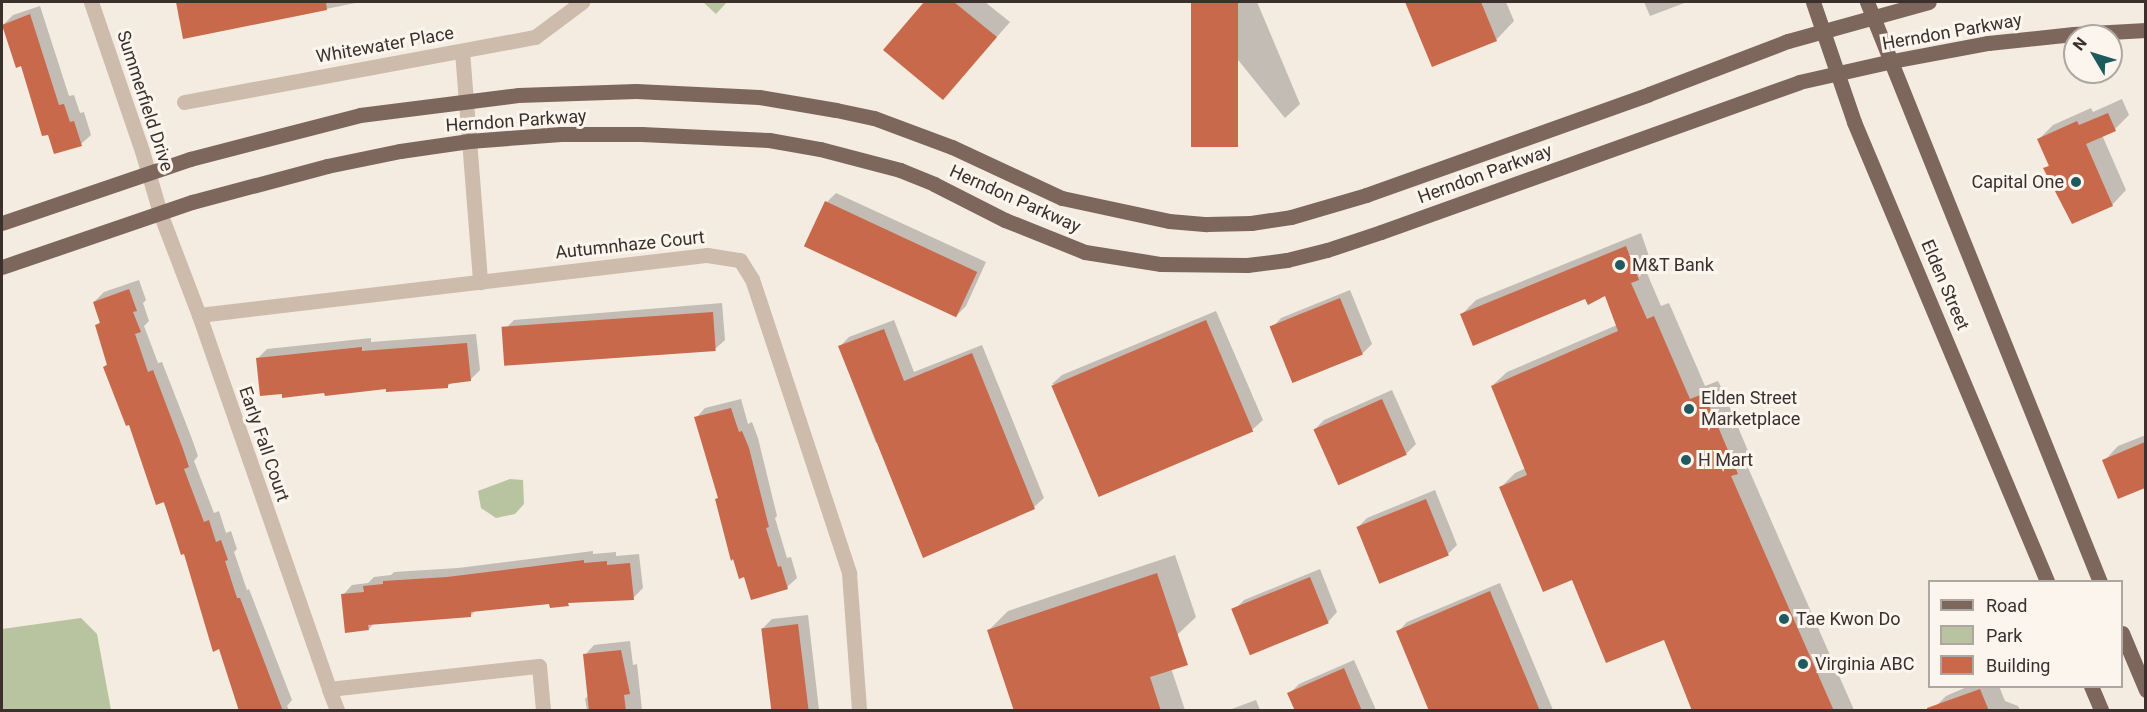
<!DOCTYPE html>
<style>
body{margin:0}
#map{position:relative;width:2147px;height:712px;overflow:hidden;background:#f4ebe1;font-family:Roboto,sans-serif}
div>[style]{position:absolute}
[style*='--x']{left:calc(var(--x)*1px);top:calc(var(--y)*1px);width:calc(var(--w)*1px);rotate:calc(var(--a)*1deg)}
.green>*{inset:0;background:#b8c4a0}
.shadow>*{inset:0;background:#0003}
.building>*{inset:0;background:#c8694b;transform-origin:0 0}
.minor>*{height:15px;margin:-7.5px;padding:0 7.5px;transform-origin:7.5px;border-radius:7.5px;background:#cdbbac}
.major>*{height:15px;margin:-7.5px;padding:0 7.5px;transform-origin:7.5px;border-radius:7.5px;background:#7d675c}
.dots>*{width:16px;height:16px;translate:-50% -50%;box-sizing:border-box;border:3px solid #fbf5ee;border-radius:50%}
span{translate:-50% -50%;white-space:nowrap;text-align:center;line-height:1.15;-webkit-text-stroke:6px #fbf5ee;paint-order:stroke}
.street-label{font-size:18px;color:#3b302b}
.poi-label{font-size:18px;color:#3b302b}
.right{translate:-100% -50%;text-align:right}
.left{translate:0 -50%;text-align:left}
.frame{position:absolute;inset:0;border:3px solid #3b302b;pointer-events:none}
.legend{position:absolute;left:1928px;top:580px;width:195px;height:108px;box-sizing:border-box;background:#fbf5ee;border:2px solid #aea6a0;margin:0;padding:8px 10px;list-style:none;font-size:18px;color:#3b302b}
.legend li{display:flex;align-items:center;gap:12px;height:30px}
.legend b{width:30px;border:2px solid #aea6a0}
.north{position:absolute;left:2063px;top:24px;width:60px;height:60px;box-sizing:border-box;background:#fbf5ee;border:2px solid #aea6a0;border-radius:50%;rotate:308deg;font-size:16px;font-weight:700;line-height:24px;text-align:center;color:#3b302b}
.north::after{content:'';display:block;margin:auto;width:21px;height:27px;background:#1f5a5e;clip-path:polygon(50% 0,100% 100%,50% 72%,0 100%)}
</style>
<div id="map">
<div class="green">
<div style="clip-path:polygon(703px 2px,727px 2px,716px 14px)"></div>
<div style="clip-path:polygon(510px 479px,523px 480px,524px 504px,515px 514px,496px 518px,481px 508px,478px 491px)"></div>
<div style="clip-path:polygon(81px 618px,97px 634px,111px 710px,2px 710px,2px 629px)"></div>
</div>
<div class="shadow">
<div style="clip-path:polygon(177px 2px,360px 2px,185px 38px)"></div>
<div style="clip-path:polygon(926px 2px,985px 2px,1010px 22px,943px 98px,885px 49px)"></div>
<div style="clip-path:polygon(1196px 2px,1257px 2px,1300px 104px,1285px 118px,1193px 4px)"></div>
<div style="clip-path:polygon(1407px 2px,1506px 2px,1514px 21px,1496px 40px,1433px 65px)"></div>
<div style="clip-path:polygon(1644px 2px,1687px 2px,1650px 16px)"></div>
<div style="clip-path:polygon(40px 6px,69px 96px,74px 95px,80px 113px,84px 112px,91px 135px,81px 144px,22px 64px,3px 25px,13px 15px)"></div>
<div style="clip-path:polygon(2122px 99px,2129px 115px,2115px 129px,2102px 135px,2126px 190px,2112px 205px,2045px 169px,2050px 164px,2039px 139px,2053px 125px,2091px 108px,2093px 112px)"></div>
<div style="clip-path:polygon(836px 193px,986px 262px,966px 306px,956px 316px,827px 202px)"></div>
<div style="clip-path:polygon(1641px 233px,1652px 265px,1646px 271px,1661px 306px,1669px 303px,1705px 386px,1718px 381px,1722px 389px,1751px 458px,1746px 463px,1854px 710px,1693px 710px,1665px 638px,1573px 578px,1501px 487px,1515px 473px,1526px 468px,1492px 386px,1507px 372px,1617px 325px,1606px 294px,1462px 314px,1476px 300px)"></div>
<div style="clip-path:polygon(139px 280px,146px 300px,143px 303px,149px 321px,144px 326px,158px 363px,162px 362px,192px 439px,198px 456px,194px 461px,214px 513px,219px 511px,226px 533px,231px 531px,237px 549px,234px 552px,247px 590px,249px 589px,292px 700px,287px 706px,289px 710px,242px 710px,185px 552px,104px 367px,108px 363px,97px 325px,101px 321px,94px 302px,104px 292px)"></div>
<div style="clip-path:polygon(1350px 290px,1372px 344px,1362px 354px,1272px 328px,1281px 318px)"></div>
<div style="clip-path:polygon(722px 303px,725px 340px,715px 349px,504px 330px,514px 320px)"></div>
<div style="clip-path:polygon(1216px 311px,1263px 420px,1253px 429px,1052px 384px,1062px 375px)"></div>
<div style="clip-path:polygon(894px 320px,914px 372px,982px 345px,1044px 498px,1034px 507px,880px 441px,876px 443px,839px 347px,849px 337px)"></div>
<div style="clip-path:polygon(476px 334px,480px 370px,470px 380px,452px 382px,447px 387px,388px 387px,257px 359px,267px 349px,371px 338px,371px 342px)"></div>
<div style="clip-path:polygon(1392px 390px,1416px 444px,1406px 454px,1315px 429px,1324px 420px)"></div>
<div style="clip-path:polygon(741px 399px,748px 424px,752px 422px,758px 438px,777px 516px,775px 518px,787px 558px,791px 557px,797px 578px,787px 587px,719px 497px,696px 418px,705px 408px)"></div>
<div style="clip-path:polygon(2146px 435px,2146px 486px,2119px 497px,2104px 461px,2118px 446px)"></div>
<div style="clip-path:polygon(1435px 490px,1457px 545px,1448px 554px,1357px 528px,1367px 518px)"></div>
<div style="clip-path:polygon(593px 551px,593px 554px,616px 552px,616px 556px,639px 554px,643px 588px,633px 598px,477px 609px,470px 616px,374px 623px,369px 629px,343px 595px,352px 585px,368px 583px,374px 577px,391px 575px,394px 572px,458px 568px)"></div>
<div style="clip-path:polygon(1175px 555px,1196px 617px,1177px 635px,1162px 641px,1185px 710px,1016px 710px,989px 630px,1008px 611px)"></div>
<div style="clip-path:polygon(1320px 569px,1337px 612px,1328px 622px,1234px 610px,1244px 600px)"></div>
<div style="clip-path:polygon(1500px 583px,1553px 710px,1430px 710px,1398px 632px,1407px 622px)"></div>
<div style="clip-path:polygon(808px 615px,819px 710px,772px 710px,762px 629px,772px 619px)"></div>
<div style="clip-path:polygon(630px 641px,633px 665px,637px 664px,642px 710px,587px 710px,585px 699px,589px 695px,585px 655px,594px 645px)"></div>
<div style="clip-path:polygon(1354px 660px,1376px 710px,1297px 710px,1289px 694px,1299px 684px)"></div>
<div style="clip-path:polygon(1969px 686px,1999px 686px,2005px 701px,2018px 706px,2020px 710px,1932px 710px,1946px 696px)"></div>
<div style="clip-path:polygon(1256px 700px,1260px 710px,1229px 710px)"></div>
</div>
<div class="building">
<div style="clip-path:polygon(176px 2px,326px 2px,327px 10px,183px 39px)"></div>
<div style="clip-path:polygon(924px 2px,954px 2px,997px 37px,943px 100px,883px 50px)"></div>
<div style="left:1191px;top:2px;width:47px;height:145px"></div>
<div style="clip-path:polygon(1405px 2px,1481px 2px,1497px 41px,1432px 67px)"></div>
<div style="clip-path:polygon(30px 14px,59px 105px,64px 104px,70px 122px,74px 121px,82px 146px,54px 154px,48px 135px,42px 136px,21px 66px,16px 68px,2px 25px)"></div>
<div style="clip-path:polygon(2108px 113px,2116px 131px,2086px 144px,2113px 206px,2072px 224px,2043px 168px,2049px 166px,2037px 139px,2077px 121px,2079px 125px)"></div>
<div style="left:825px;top:201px;width:168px;height:50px;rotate:25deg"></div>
<div style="clip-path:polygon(1626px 246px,1639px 280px,1631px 283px,1647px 319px,1654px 316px,1690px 399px,1703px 394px,1708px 403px,1738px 474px,1731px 476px,1834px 711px,1692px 711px,1664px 640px,1606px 663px,1572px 580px,1543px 592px,1499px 487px,1527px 475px,1491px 386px,1618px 331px,1605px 296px,1588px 305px,1585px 299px,1473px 346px,1460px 314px)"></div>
<div style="clip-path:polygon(129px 289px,137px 311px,133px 312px,141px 332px,135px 334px,148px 372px,153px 370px,183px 449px,189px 467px,184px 469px,204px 522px,209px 520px,216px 542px,221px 540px,228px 560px,225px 561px,237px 598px,240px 598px,283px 711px,239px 711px,219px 649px,213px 652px,184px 554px,181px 555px,164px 502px,156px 505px,129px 425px,126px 426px,103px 367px,107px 365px,95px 325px,100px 323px,93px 302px)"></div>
<div style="left:1340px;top:298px;width:61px;height:76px;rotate:68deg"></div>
<div style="left:713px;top:312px;width:39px;height:212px;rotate:86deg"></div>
<div style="left:1206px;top:320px;width:121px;height:168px;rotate:67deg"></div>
<div style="clip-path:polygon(884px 329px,904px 381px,972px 353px,1035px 509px,923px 558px,838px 346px)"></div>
<div style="clip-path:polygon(467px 343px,471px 381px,448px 384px,448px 388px,386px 392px,386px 389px,325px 396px,324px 393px,282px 398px,282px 394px,260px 396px,256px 358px,362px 347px,362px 351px)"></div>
<div style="left:1382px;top:399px;width:61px;height:75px;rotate:66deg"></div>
<div style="clip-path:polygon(731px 408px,739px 432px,742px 431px,749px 448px,769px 527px,766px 528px,778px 567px,781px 566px,788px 589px,751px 600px,744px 577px,739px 579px,733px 559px,731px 561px,715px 499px,718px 498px,694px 417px)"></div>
<div style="clip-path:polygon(2145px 442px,2145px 488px,2118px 499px,2102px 460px)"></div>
<div style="left:1426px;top:499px;width:61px;height:75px;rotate:68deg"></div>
<div style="clip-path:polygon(584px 560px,584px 563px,607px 561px,607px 565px,630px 563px,634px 600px,568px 603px,569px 606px,550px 608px,549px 604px,471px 612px,471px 617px,368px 625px,369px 630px,345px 633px,341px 594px,364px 592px,363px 586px,383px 584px,383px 581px,447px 577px)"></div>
<div style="clip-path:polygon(1157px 573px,1188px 665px,1150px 677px,1161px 711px,1014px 711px,987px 630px)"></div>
<div style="left:1310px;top:577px;width:50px;height:85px;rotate:68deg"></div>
<div style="clip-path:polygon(1490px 591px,1540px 711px,1429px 711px,1396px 631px)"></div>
<div style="left:798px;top:624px;width:88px;height:37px;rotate:83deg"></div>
<div style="clip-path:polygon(621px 650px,630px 694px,624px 695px,626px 711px,589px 711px,583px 654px)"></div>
<div style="clip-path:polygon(1344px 668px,1362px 711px,1295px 711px,1287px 693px)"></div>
<div style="clip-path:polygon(1980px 689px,1989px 711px,1927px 711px,1927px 708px)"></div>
</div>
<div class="minor">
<div style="--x:91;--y:2;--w:157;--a:71.1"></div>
<div style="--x:142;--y:151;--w:65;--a:73.8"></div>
<div style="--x:160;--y:213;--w:109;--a:69.1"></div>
<div style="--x:199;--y:315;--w:396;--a:70.8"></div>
<div style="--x:462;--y:51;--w:232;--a:85.5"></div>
<div style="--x:184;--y:102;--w:357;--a:-10.5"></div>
<div style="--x:535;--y:37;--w:59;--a:-36.7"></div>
<div style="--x:199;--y:315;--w:512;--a:-6.74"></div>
<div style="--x:707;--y:255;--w:33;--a:9"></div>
<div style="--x:740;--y:260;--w:22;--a:58"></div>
<div style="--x:752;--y:279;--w:310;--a:71.7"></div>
<div style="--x:849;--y:573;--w:137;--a:85.8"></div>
<div style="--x:337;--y:710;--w:22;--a:-111"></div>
<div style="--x:329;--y:689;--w:211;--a:-6.3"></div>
<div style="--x:539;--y:666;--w:44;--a:84.8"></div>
</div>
<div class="major">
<div style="--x:1813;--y:2;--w:127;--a:71.1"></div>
<div style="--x:1854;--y:122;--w:499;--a:67.2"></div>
<div style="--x:1867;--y:2;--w:625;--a:68.11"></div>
<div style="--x:2;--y:223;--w:199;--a:-18.8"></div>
<div style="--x:190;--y:159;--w:176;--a:-14.5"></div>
<div style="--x:360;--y:115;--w:159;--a:-7.2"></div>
<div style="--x:518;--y:95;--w:118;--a:-1.9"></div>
<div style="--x:636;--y:91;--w:123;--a:2.8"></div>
<div style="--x:759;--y:97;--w:78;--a:9.6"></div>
<div style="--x:836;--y:110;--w:39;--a:12"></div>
<div style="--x:874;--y:118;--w:83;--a:20.4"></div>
<div style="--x:952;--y:147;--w:121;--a:24.9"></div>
<div style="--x:1062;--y:198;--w:109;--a:12.1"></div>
<div style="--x:1169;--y:221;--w:38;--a:5"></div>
<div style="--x:1207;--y:224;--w:44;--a:-1.3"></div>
<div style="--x:1251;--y:223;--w:40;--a:-8.5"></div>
<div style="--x:1291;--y:217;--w:78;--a:-16.3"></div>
<div style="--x:1366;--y:195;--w:300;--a:-19.6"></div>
<div style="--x:1649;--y:94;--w:149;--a:-20.9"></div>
<div style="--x:1788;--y:41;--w:146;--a:-15.5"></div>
<div style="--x:2;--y:267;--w:201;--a:-18.9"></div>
<div style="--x:192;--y:202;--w:140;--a:-14.9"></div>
<div style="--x:327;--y:166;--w:75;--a:-11.6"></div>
<div style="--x:400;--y:151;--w:70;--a:-8.2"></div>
<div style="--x:469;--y:141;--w:92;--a:-4.4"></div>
<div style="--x:561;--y:134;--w:80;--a:0"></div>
<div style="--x:641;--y:134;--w:128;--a:2.7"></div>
<div style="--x:769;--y:140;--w:52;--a:10"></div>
<div style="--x:820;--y:149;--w:83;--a:14.7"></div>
<div style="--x:900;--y:170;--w:37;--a:22"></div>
<div style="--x:934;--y:184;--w:80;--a:26.9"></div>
<div style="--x:1005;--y:220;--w:86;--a:21.8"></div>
<div style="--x:1085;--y:252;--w:77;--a:9"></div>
<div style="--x:1161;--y:264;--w:86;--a:0.7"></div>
<div style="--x:1247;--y:265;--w:40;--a:-7.1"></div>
<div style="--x:1287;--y:260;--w:41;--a:-14"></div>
<div style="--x:1327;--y:250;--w:57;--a:-18.4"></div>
<div style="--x:1381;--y:232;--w:444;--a:-19.7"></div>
<div style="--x:1799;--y:82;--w:95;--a:-12.7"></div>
<div style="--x:1892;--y:61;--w:98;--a:-10.6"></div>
<div style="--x:1988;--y:43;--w:86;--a:-6"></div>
<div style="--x:2074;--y:34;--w:72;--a:-3.2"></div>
<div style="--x:2122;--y:633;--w:62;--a:67.2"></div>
<div style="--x:2091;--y:686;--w:26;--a:67"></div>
</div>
<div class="dots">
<div style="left:2076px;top:182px;background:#1f5a5e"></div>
<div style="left:1620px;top:265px;background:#1f5a5e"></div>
<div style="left:1689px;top:409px;background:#1f5a5e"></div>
<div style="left:1686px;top:460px;background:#1f5a5e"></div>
<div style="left:1784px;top:619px;background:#1f5a5e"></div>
<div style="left:1803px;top:664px;background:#1f5a5e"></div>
</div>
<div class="street-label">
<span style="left:1952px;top:32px;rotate:-10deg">Herndon Parkway</span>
<span style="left:385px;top:45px;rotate:-10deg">Whitewater Place</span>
<span style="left:145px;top:101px;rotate:72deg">Summerfield Drive</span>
<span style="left:516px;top:121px;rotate:-4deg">Herndon Parkway</span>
<span style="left:1485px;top:174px;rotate:-20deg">Herndon Parkway</span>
<span style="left:1015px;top:199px;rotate:24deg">Herndon Parkway</span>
<span style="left:630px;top:245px;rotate:-6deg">Autumnhaze Court</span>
<span style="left:1945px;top:285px;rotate:67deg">Elden Street</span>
<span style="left:264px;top:444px;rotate:71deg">Early Fall Court</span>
</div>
<div class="poi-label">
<span class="right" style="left:2064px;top:182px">Capital One</span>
<span class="left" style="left:1632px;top:265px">M&amp;T Bank</span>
<span class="left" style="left:1701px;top:409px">Elden Street<br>Marketplace</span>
<span class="left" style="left:1698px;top:460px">H Mart</span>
<span class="left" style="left:1796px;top:619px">Tae Kwon Do</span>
<span class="left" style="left:1815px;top:664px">Virginia ABC</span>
</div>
<div class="frame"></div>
<ul class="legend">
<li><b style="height:8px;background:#7d675c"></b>Road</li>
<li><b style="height:16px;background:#b8c4a0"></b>Park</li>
<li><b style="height:16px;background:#c8694b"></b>Building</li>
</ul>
<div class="north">N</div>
</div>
